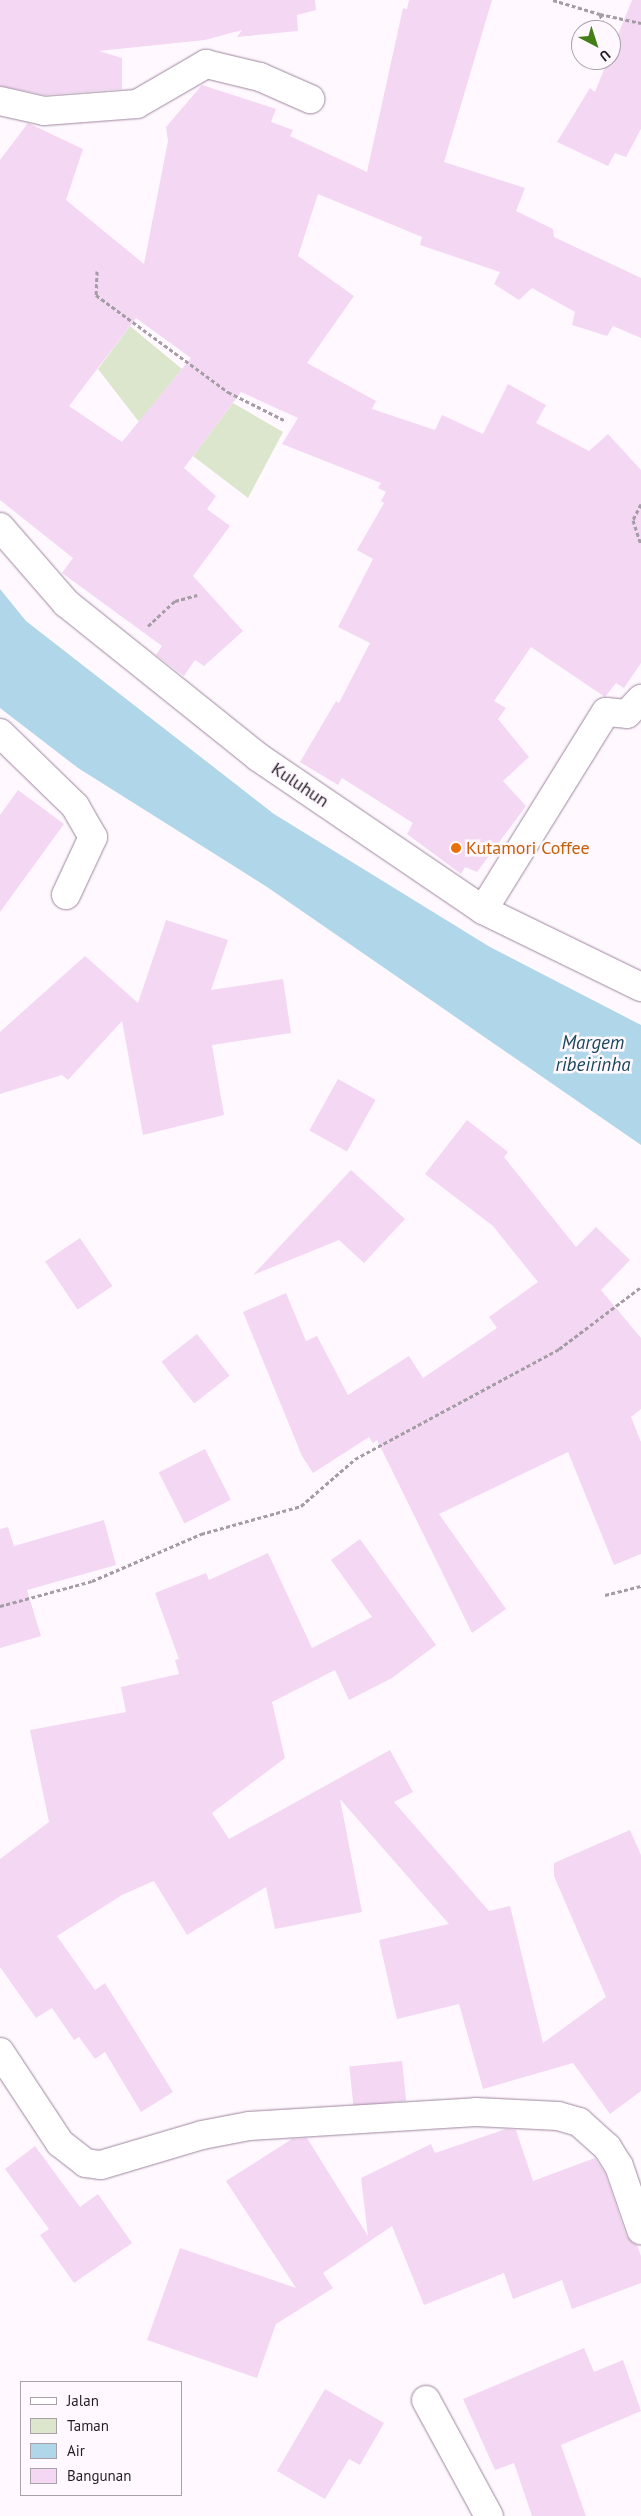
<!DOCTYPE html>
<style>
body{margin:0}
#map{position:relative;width:641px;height:2516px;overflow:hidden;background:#fff9ff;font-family:"PT Sans",sans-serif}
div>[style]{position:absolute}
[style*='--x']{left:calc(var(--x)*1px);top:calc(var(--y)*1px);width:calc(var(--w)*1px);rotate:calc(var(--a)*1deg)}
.green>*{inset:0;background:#dce6cc}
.water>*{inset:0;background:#b0d6ea}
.building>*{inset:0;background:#f3d7f3;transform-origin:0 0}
.path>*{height:3px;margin-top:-1.5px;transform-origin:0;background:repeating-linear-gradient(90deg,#a59da5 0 4px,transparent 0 6.5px)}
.roads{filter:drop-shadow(0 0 1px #9e859e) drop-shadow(0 0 1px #9e859e)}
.street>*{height:28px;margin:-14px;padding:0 14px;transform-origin:14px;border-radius:14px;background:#fff}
.dots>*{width:14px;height:14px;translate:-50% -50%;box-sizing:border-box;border:2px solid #fff9ff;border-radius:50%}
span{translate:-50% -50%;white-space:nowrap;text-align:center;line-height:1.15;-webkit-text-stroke:5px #fff9ff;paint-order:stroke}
.street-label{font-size:18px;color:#271d27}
.food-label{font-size:18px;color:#c56008}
.left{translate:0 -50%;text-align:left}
.water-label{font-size:19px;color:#18485e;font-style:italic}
.legend{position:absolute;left:20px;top:2381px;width:162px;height:115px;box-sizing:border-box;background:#fff9ff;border:1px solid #a9a1a9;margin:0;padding:6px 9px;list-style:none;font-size:15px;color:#271d27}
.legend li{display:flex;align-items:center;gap:10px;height:25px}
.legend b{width:25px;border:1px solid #a9a1a9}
.north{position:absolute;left:571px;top:20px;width:50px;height:50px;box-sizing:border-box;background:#fff9ff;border:1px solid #a9a1a9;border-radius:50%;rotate:140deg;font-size:14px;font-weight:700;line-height:20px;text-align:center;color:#271d27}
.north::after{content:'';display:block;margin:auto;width:18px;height:22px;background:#447e19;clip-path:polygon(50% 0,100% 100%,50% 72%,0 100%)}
</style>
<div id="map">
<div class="green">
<div style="clip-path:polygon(130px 326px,182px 369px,139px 422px,98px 369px)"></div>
<div style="clip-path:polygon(233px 403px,283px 432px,248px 498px,193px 456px)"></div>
</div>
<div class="water">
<div style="clip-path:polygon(0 589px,26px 621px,274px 814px,490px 947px,641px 1025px,641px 1145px,267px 887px,78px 768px,0 708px)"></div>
</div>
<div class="building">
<div style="clip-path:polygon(0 0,315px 0,316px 10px,297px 15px,298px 31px,237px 37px,242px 30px,205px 40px,99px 51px,122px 58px,122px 89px,45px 95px,0 86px)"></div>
<div style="clip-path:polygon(evenodd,409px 0,492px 0,444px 162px,525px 188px,516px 211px,553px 229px,554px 237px,641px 278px,641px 338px,613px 326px,607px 336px,572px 325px,575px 312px,532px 288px,519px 300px,494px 284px,500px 272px,420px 245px,422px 237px,318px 194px,298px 256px,354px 296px,307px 363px,376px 401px,372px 409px,435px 430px,442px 415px,483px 434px,508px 384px,546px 405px,536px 423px,589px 451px,608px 434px,641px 470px,641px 663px,624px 688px,616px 683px,605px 697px,531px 647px,494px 701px,506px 708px,498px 719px,529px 757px,503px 781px,526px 806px,477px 872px,465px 867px,461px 874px,407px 834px,413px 823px,342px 778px,338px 785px,300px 762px,336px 701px,339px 703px,370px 643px,338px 627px,373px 559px,357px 550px,384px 503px,381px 501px,386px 492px,378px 488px,381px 483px,282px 444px,298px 418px,241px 392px,184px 468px,216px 496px,207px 509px,230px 526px,193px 576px,243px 631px,204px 666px,195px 660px,184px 676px,156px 655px,162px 646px,62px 573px,73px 558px,0 500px,0 160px,28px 123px,83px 149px,66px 200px,144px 264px,168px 141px,166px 127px,202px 85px,276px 109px,271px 122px,293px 130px,290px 136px,367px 172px,403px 8px,407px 9px,409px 0,136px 318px,191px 358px,122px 442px,69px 406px,136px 318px)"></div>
<div style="clip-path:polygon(632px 0,641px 0,641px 129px,626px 157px,615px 153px,608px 166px,557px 142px,590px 88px,595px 92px)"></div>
<div style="clip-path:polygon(18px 790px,64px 824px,0 912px,0 815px)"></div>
<div style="clip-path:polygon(166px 920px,228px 940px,211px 990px,283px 979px,291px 1033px,212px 1045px,224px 1115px,143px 1135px,122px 1021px,68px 1080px,62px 1075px,0 1094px,0 1032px,85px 956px,138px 1003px)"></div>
<div style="left:338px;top:1079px;width:43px;height:59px;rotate:29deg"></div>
<div style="clip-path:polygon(467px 1120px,508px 1152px,504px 1157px,576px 1247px,596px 1227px,630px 1260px,601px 1290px,641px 1338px,641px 1409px,631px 1417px,641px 1442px,641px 1554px,614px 1565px,568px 1452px,439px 1514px,506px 1609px,472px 1633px,377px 1440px,373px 1443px,369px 1437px,313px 1473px,302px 1456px,243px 1312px,286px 1293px,306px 1341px,317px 1336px,348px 1395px,409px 1356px,423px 1378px,497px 1328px,489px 1317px,538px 1282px,493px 1226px,425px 1174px)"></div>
<div style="clip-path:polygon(351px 1170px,405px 1219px,364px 1263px,339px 1240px,253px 1275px)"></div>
<div style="left:80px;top:1238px;width:58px;height:42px;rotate:56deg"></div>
<div style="left:197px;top:1334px;width:53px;height:45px;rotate:52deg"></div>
<div style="left:205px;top:1449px;width:57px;height:52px;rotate:63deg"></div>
<div style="clip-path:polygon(104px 1520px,116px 1565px,27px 1590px,41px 1636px,0 1648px,0 1529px,8px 1527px,14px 1546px)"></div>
<div style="clip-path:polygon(360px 1539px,436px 1645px,392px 1678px,349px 1700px,335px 1670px,272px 1702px,285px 1758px,212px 1813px,229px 1839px,390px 1750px,413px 1792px,394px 1802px,489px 1911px,510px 1906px,543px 2043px,606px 1997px,554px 1876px,554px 1863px,630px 1830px,641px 1855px,641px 2091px,610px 2114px,573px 2063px,483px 2089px,459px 2004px,397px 2019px,379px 1940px,449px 1924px,340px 1799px,362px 1912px,275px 1929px,266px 1887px,187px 1935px,154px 1881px,122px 1895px,57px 1936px,95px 1990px,105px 1983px,173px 2092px,141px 2112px,105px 2052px,95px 2059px,79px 2037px,74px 2040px,52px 2008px,36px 2018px,0 1967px,0 1859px,49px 1822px,30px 1730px,126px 1712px,121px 1687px,179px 1674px,175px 1660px,179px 1659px,155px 1593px,206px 1573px,209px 1580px,268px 1553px,312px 1648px,372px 1617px,331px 1560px)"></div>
<div style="left:402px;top:2061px;width:40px;height:53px;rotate:84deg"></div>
<div style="clip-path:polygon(506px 2129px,516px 2130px,533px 2181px,595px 2158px,605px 2173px,626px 2235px,637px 2245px,641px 2256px,641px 2283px,572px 2309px,562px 2280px,513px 2299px,504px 2273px,424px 2305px,392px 2226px,323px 2273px,333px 2288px,276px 2324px,257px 2378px,147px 2340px,180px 2248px,296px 2288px,226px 2181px,292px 2139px,307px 2138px,368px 2236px,361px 2178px,431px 2144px,435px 2153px)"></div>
<div style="clip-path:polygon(35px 2146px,80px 2207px,98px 2194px,132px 2243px,74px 2283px,40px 2235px,49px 2229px,5px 2169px)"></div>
<div style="clip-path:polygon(584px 2348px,594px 2372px,623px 2360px,641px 2411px,561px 2445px,586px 2516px,532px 2516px,514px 2463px,495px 2470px,463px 2399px)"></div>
<div style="clip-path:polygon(325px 2389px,384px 2423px,360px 2465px,349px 2459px,325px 2499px,277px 2471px)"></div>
</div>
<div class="path">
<div style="--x:553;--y:0;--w:49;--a:16.6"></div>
<div style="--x:600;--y:14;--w:17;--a:73"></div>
<div style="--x:600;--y:14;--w:42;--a:12.4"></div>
<div style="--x:97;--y:271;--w:24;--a:92"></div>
<div style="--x:96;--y:295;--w:164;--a:36.3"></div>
<div style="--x:228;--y:392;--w:65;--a:26.6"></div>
<div style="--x:641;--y:504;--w:18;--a:117"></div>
<div style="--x:633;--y:520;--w:25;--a:72"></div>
<div style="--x:148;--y:626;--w:37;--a:-43"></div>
<div style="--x:175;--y:601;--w:23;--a:-15"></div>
<div style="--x:605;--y:1595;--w:37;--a:-14"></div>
<div style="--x:0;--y:1606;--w:95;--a:-15.2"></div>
<div style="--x:92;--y:1581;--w:119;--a:-23.3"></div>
<div style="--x:201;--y:1534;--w:104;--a:-15.6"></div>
<div style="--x:301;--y:1506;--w:72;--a:-41"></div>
<div style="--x:355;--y:1459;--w:232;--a:-28.3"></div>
<div style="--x:559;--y:1349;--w:103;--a:-37.1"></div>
</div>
<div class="roads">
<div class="street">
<div style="--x:0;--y:101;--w:45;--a:12.8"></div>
<div style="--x:44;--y:111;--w:93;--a:-4.3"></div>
<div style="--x:137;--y:104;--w:80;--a:-30.1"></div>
<div style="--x:206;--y:64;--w:56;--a:13.5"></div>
<div style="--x:260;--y:77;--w:55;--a:23.7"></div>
<div style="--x:0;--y:527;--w:101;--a:49"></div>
<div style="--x:66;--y:603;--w:246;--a:38.7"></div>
<div style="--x:258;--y:757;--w:272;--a:34.2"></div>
<div style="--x:483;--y:910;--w:176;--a:26"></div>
<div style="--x:0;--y:733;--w:105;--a:44.2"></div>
<div style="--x:75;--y:806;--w:36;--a:60"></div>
<div style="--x:93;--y:837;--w:64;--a:115"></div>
<div style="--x:483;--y:910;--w:233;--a:-58.2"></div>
<div style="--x:606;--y:712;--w:21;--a:5"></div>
<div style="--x:627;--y:714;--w:21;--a:-47"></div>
<div style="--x:0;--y:2052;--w:109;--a:56.6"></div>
<div style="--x:60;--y:2143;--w:33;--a:38"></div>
<div style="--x:86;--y:2163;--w:15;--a:8"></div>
<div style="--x:101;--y:2165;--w:105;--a:-16.5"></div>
<div style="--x:202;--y:2135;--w:48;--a:-10.8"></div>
<div style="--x:249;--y:2126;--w:227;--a:-3.5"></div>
<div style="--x:476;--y:2112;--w:82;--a:2.8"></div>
<div style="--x:558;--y:2116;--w:22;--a:16"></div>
<div style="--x:579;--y:2122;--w:38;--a:42"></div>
<div style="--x:607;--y:2147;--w:22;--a:58"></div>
<div style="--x:619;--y:2166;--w:68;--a:71"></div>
<div style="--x:426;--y:2400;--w:132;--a:61.5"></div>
</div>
</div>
<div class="dots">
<div style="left:456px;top:848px;background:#e8710a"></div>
</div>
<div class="street-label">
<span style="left:300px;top:785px;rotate:34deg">Kuluhun</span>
</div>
<div class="food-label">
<span class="left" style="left:466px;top:848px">Kutamori Coffee</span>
</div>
<div class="water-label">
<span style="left:593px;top:1054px">Margem<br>ribeirinha</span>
</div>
<ul class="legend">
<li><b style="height:6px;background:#fff"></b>Jalan</li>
<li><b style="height:14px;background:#dce6cc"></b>Taman</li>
<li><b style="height:14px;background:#b0d6ea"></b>Air</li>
<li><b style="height:14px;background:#f3d7f3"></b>Bangunan</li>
</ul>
<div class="north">U</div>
</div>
